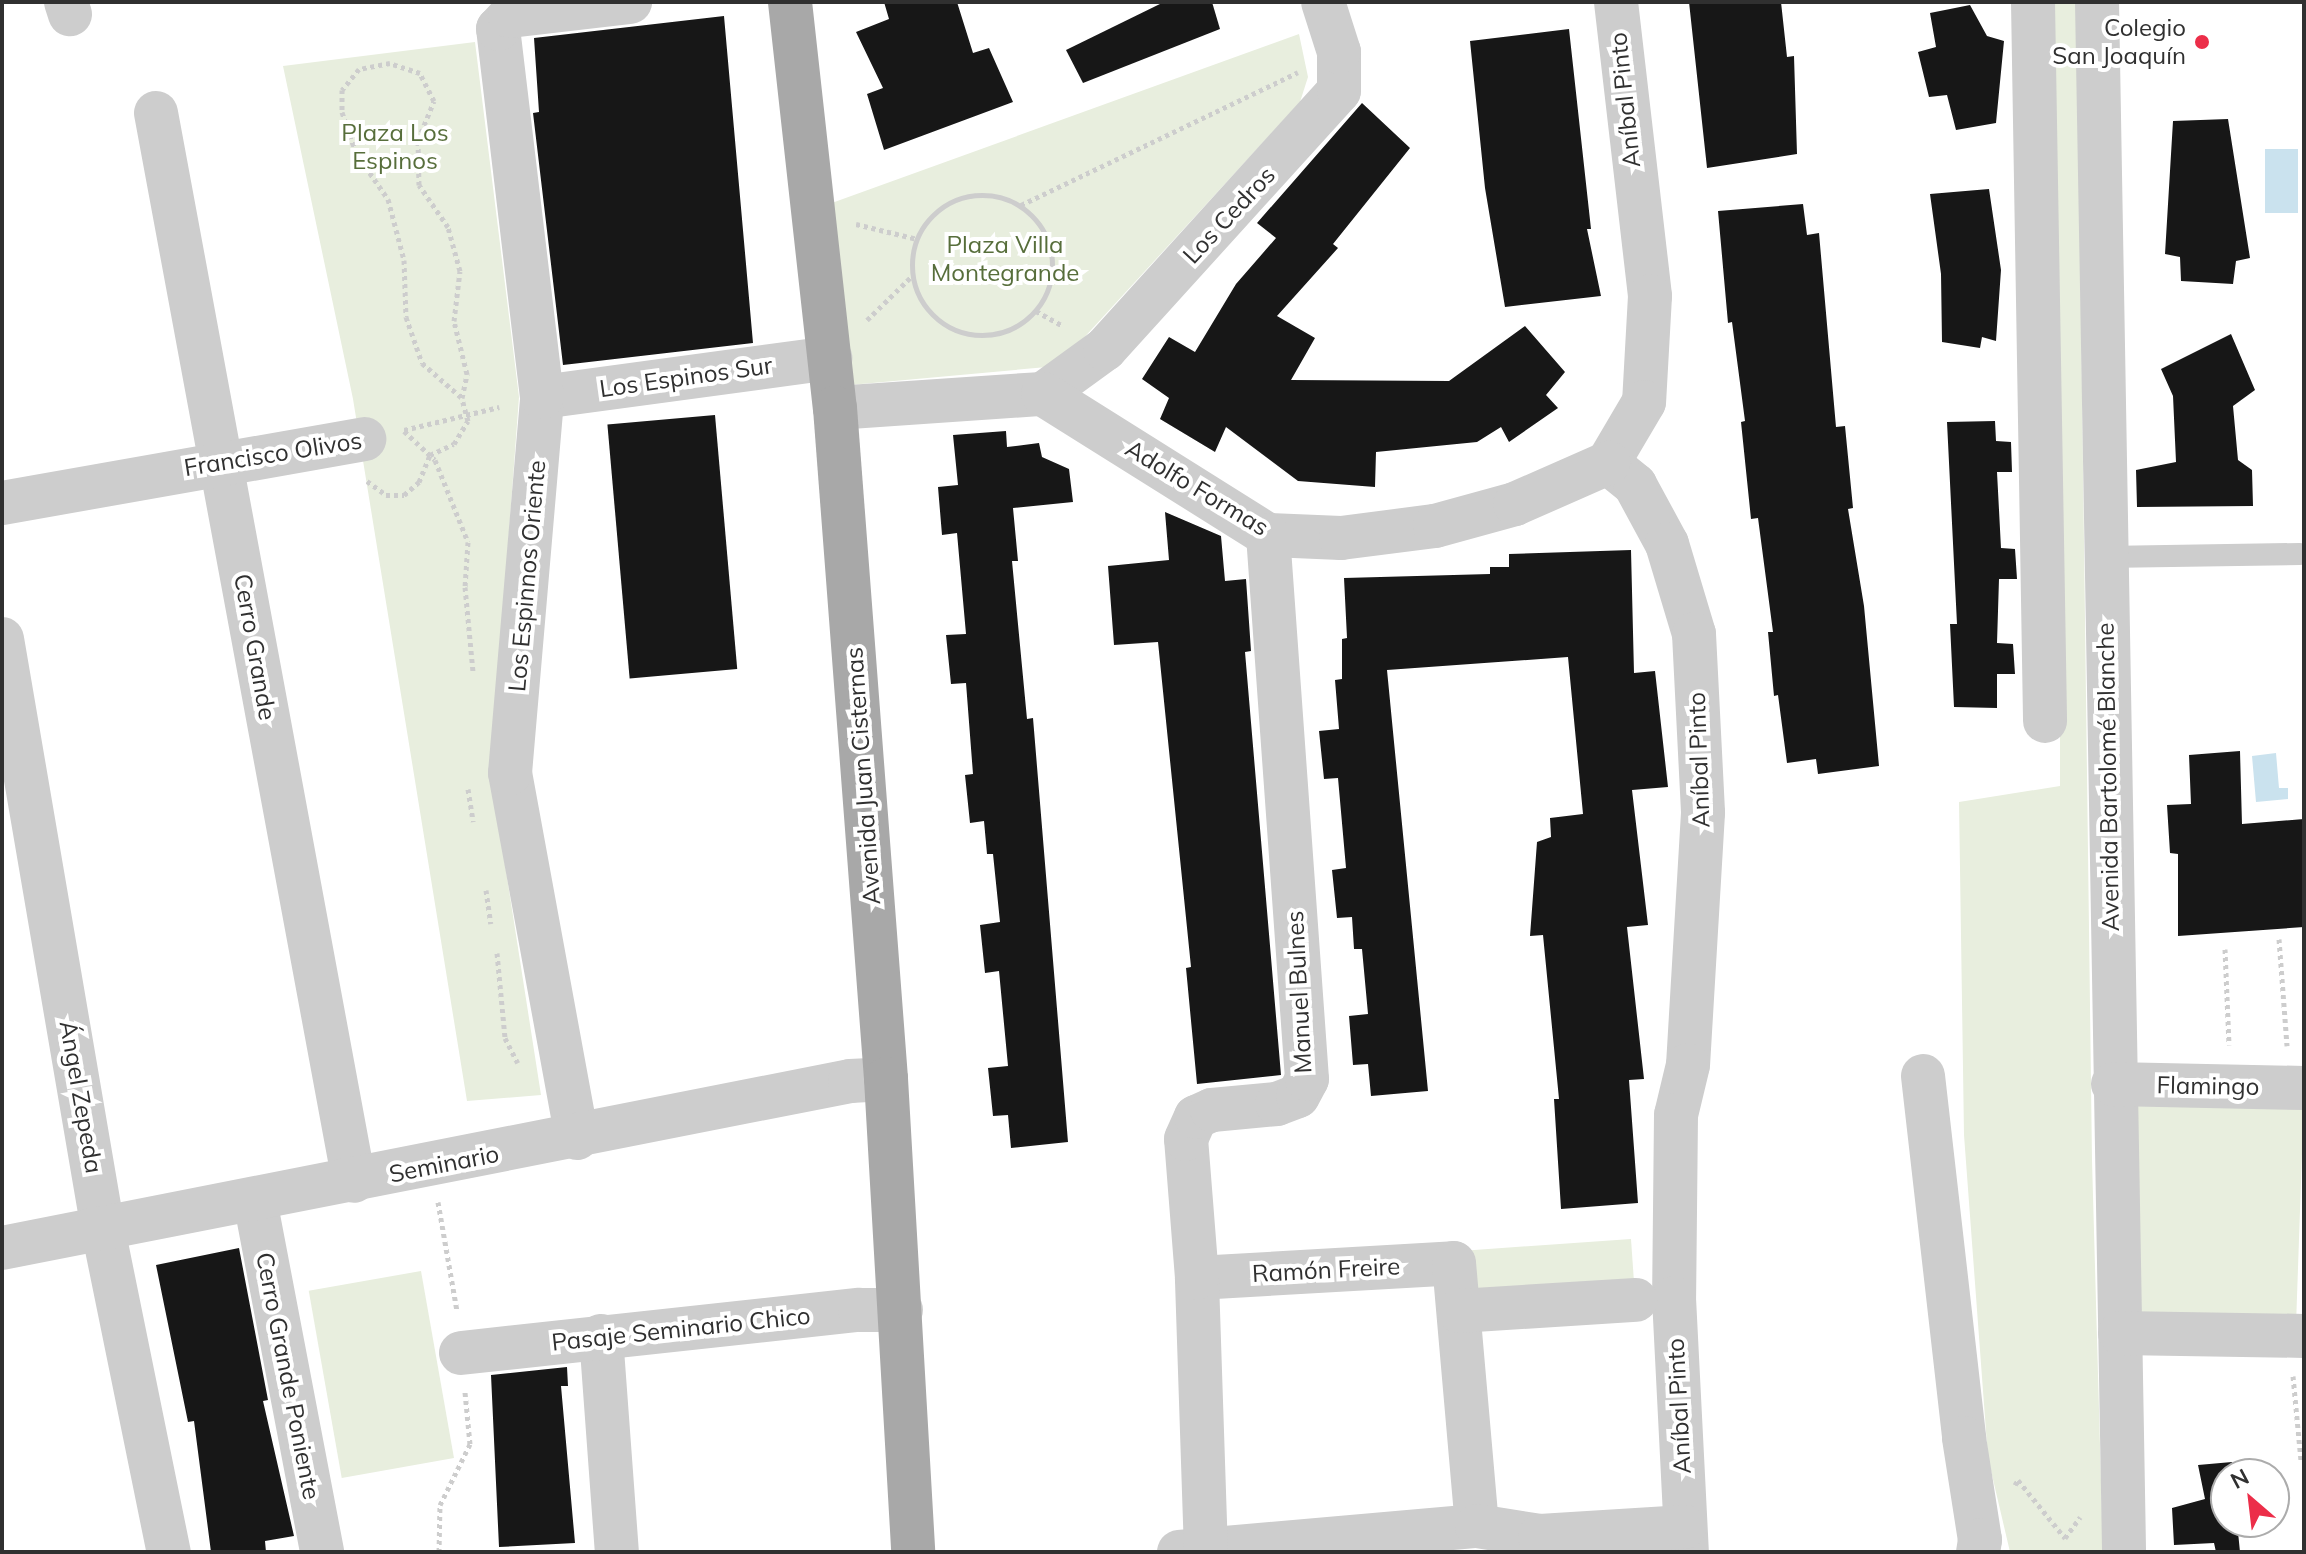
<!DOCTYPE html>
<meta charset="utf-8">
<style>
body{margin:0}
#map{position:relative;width:2306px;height:1554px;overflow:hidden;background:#fff;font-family:Mulish,sans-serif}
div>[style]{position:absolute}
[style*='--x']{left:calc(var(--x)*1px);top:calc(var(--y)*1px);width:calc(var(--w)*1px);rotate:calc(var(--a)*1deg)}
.green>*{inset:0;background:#e8eede;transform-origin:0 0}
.water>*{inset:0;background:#cae2ee;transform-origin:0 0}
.building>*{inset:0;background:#171717;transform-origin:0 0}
.path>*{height:5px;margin-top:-2.5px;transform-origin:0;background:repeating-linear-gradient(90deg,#cdcdcd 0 4px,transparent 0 8px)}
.path>.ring{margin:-2.5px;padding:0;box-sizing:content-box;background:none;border:5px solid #cdcdcd;border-radius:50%}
.service>*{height:22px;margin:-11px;padding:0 11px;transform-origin:11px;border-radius:11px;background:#cdcdcd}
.minor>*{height:44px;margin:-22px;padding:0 22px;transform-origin:22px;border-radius:22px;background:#cdcdcd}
.tertiary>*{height:44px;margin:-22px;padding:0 22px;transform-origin:22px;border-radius:22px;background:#cdcdcd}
.primary>*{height:44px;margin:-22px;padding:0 22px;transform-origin:22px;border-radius:22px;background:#a8a8a8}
.dots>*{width:22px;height:22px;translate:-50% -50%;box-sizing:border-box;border:4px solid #fff;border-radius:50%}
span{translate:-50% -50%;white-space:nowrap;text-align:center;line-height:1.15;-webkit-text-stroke:8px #fff;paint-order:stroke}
.poi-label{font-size:24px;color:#303030}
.right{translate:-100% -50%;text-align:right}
.street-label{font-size:24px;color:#303030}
.park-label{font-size:24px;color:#576e3b}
.frame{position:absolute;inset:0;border:4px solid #303030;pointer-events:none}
.north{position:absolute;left:2210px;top:1458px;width:80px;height:80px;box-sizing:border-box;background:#fff;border:2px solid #acacac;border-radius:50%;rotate:332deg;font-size:22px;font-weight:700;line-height:32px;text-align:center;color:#303030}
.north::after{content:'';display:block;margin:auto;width:28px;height:36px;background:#ec2e49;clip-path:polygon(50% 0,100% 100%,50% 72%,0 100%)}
</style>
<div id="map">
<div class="green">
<div style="clip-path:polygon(2050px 2px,2077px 2px,2092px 1160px,2103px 1552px,2010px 1552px,1988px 1458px,1964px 1135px,1959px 802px,2060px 786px,2060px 395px)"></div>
<div style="clip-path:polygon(1299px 34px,1308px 77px,1300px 102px,1058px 366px,850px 385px,829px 204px)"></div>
<div style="clip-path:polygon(475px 42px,519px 397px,491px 775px,541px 1095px,467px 1101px,353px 399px,283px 66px)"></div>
<div style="left:2131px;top:1093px;width:173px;height:222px;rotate:2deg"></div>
<div style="left:1631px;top:1239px;width:40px;height:164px;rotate:86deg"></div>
<div style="left:421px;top:1271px;width:190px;height:114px;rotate:80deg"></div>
</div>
<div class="water">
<div style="left:2265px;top:149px;width:33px;height:64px"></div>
<div style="clip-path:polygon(2276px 753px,2279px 788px,2288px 788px,2288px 799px,2256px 802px,2252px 756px)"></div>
</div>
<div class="building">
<div style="clip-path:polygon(884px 2px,957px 2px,973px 53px,989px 48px,1013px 102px,884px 150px,867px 94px,883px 88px,856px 32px,889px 19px)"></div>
<div style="clip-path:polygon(1164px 2px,1212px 2px,1220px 29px,1083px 83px,1066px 50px)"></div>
<div style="clip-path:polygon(1689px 2px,1781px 2px,1787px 57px,1794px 56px,1797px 154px,1707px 168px)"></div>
<div style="clip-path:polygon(1970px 5px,1987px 36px,2004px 41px,1996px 123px,1956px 130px,1947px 95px,1929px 97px,1918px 52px,1936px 47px,1930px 13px)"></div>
<div style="clip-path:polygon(724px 16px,753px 343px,563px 365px,533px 113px,539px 112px,534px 38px)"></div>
<div style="clip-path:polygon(1569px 29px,1591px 229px,1587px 229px,1601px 296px,1505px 307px,1485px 188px,1470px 41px)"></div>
<div style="clip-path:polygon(1362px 103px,1410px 148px,1333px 244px,1338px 248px,1277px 316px,1315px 338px,1291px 380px,1449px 381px,1525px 326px,1565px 372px,1546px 395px,1558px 408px,1509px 442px,1501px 427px,1477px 442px,1376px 452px,1375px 487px,1298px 481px,1226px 427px,1215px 452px,1160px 419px,1169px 398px,1142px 379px,1169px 337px,1195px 352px,1236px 284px,1276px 238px,1257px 223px)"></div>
<div style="clip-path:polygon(2228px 119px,2250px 258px,2236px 261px,2233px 284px,2181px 281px,2180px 257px,2165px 254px,2173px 121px)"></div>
<div style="clip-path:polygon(1989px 189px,2001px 270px,1996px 341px,1982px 337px,1980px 348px,1942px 342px,1941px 274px,1930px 194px)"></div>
<div style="clip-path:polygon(1803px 204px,1807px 235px,1819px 233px,1836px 427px,1845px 426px,1853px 508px,1848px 509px,1864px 606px,1879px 766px,1818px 774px,1816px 759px,1787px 763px,1778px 695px,1774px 696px,1768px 632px,1773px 632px,1758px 518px,1751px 519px,1741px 422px,1745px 421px,1732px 322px,1728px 323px,1718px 211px)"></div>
<div style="clip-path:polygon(2231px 334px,2255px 390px,2233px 406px,2238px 460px,2252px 470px,2253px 506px,2137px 507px,2136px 470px,2176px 462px,2173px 396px,2161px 369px)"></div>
<div style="left:715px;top:415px;width:255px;height:108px;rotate:85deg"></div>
<div style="clip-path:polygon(1995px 421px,1996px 441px,2011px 442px,2012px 472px,1997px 472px,2001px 548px,2015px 549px,2017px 579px,1999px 579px,1997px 643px,2013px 644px,2015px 674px,1997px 674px,1997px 708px,1954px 707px,1950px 624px,1957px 624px,1947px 422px)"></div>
<div style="clip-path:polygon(1006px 431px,1007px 447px,1039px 443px,1042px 457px,1069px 469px,1073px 502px,1013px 508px,1018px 561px,1012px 561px,1027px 719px,1033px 718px,1068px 1142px,1011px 1148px,1008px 1115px,993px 1116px,988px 1068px,1008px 1066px,999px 971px,985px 973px,980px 925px,1000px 922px,993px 854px,987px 854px,984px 821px,970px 823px,965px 775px,973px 774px,966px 683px,951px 684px,946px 635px,966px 634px,957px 533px,942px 535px,938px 487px,958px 485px,953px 435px)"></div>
<div style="clip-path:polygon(1165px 512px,1221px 536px,1225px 581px,1246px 579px,1251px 651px,1245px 652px,1281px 1075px,1197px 1084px,1186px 968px,1191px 967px,1158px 642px,1114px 645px,1108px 566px,1169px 560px)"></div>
<div style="clip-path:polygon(1631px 550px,1634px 673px,1655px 671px,1668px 787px,1632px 790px,1648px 925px,1627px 927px,1644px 1079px,1629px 1080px,1638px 1203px,1561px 1209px,1554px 1099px,1559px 1099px,1543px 935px,1530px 936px,1537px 842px,1551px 837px,1550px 818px,1583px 814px,1568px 657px,1387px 670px,1428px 1091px,1371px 1096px,1368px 1064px,1353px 1065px,1349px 1016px,1368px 1014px,1362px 949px,1354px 949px,1352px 917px,1337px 918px,1332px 870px,1346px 868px,1338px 778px,1324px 779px,1319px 731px,1339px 729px,1335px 680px,1342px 679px,1342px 639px,1347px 638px,1344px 578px,1490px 574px,1490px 567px,1509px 567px,1509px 554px)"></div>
<div style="clip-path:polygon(2240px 751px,2242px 824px,2304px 819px,2304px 927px,2178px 936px,2178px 854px,2170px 853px,2167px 805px,2191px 804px,2189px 755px)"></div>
<div style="clip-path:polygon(239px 1248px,268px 1400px,263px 1401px,294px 1536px,265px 1541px,266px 1552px,211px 1552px,194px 1421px,188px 1422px,156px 1265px)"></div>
<div style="clip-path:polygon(567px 1367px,568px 1386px,561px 1386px,575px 1543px,499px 1547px,491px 1375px)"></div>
<div style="clip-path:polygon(2232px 1462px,2233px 1474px,2226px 1474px,2226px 1522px,2237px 1522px,2240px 1552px,2216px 1552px,2214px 1543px,2174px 1545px,2172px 1508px,2205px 1499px,2198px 1465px)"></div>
</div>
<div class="path">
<div class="ring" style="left:912px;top:195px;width:135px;height:135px"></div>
<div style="--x:1021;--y:205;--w:307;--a:-25.6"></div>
<div style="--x:856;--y:224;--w:63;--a:13.8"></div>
<div style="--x:1036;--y:311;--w:31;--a:29"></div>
<div style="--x:867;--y:320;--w:63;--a:-44.4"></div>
<div style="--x:404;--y:430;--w:98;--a:-13.6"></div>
<div style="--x:404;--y:431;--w:42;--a:43.1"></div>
<div style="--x:435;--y:460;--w:88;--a:68.1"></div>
<div style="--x:468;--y:542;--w:45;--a:93.8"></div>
<div style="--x:465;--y:587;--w:85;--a:84.6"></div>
<div style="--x:367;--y:481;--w:24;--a:36"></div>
<div style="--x:386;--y:495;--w:18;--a:0"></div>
<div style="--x:404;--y:495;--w:20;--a:-41"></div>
<div style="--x:419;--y:482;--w:29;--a:-68"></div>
<div style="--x:430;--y:455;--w:26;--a:-25"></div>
<div style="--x:454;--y:444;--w:27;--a:-59"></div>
<div style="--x:468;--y:421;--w:24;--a:-105"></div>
<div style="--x:462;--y:398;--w:25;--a:-78"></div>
<div style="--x:467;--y:374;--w:55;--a:-103.8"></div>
<div style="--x:454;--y:321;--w:50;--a:-83.2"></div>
<div style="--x:460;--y:271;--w:46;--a:-105.3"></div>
<div style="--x:448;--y:227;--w:51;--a:-124.6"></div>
<div style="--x:419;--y:185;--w:45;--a:-91.3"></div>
<div style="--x:418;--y:140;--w:42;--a:-67.7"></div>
<div style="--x:434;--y:101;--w:31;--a:-117"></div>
<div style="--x:420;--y:73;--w:32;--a:-162"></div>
<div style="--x:390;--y:63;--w:32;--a:169"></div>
<div style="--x:359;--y:69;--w:27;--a:129"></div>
<div style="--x:342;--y:90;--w:22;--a:90"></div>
<div style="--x:342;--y:112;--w:43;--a:71.1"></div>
<div style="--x:356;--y:153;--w:56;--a:55.2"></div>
<div style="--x:388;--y:199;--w:63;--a:75.3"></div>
<div style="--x:404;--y:260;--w:57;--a:88"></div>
<div style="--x:406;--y:317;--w:49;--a:70.8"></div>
<div style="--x:422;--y:363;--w:53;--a:41.2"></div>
<div style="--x:468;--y:789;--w:33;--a:81"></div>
<div style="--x:486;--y:890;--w:34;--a:82"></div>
<div style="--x:2279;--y:939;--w:107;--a:85.7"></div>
<div style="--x:2225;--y:949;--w:96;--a:87.6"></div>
<div style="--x:497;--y:953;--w:85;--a:84.6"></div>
<div style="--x:505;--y:1038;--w:28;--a:63"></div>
<div style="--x:438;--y:1202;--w:111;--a:80.1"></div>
<div style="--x:2293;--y:1376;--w:85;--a:84.6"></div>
<div style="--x:2015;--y:1485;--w:6;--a:-59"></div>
<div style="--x:2018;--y:1480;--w:75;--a:51"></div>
<div style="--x:2065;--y:1538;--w:26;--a:-54"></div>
<div style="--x:439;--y:1552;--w:47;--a:-88.8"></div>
<div style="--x:440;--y:1505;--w:68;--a:-63.8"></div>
<div style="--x:470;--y:1444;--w:52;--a:-95.5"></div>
</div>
<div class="service">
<div style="--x:2105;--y:557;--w:195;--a:-0.9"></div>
</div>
<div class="minor">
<div style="--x:66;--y:2;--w:13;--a:72"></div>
<div style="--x:1616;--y:2;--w:296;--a:83.4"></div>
<div style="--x:1650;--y:296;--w:106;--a:93.2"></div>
<div style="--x:1644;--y:402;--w:71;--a:120.5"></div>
<div style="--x:1608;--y:463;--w:35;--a:39"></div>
<div style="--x:1635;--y:485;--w:67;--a:61.5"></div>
<div style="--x:1667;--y:544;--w:94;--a:73.3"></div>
<div style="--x:1694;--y:634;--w:179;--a:87.1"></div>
<div style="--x:1703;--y:813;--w:252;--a:93.4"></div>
<div style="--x:1688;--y:1065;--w:51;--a:103.5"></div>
<div style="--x:1676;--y:1115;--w:183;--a:90.6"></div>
<div style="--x:1674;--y:1298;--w:254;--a:87.1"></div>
<div style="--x:2033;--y:2;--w:719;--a:89.04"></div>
<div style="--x:2097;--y:2;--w:1550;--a:89"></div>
<div style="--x:156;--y:113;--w:1086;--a:79.5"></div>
<div style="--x:1043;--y:394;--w:77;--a:-36"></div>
<div style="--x:1105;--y:349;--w:348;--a:-47.8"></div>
<div style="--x:1339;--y:91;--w:39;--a:-90"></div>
<div style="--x:1339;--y:52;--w:52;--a:-107.7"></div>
<div style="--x:542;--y:397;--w:291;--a:-7.7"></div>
<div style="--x:835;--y:408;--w:208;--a:-3.9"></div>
<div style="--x:1043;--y:394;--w:266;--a:32.1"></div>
<div style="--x:1268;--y:535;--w:73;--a:2.4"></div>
<div style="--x:1341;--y:538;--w:95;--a:-7.3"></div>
<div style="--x:1435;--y:526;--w:83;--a:-15.4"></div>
<div style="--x:1515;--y:504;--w:102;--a:-23.8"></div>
<div style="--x:2;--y:503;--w:368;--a:-10"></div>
<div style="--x:2;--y:639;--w:599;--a:80.29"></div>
<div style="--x:103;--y:1229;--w:330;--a:78.5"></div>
<div style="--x:1923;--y:1076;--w:364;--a:83.5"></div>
<div style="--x:1964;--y:1438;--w:103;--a:81.1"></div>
<div style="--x:1980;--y:1540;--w:12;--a:99"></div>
<div style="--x:2113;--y:1084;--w:191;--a:1.2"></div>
<div style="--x:577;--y:1138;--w:371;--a:-100.4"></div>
<div style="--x:510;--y:773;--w:377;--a:-85.1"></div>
<div style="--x:542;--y:397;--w:371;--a:-96.8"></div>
<div style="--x:498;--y:29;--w:18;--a:-47"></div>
<div style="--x:510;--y:16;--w:121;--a:-6.7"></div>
<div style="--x:255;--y:1200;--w:358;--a:79.2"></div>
<div style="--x:1197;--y:1278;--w:257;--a:-3.3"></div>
<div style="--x:1454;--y:1263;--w:264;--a:85"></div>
<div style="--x:1459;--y:1311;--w:177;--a:-3.6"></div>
<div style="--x:2120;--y:1333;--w:184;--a:0.9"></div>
<div style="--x:601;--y:1336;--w:217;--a:85.8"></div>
<div style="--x:461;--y:1353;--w:401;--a:-6.2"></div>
<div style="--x:860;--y:1310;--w:41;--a:0"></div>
<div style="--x:1179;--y:1552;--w:299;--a:-5"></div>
<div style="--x:1477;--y:1526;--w:64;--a:9"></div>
<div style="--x:1540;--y:1536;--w:145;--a:-3.6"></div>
<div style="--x:1206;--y:1552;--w:274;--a:-91.9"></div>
<div style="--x:1197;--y:1278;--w:139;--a:-94.5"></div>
<div style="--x:1186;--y:1139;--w:24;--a:-66"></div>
<div style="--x:1196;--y:1117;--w:17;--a:-24"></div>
<div style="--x:1212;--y:1110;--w:65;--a:-5.3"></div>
<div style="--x:1277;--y:1104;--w:22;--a:-21"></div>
<div style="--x:1298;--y:1096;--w:19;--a:-62"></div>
<div style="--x:1307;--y:1079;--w:545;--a:-94.1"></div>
</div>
<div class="tertiary">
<div style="--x:2;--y:1248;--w:864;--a:-11.14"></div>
<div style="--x:850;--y:1081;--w:36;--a:-3"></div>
</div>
<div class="primary">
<div style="--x:790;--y:2;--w:408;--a:83.7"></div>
<div style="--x:835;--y:408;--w:673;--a:85.65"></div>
<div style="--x:886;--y:1079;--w:474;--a:86.7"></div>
</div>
<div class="dots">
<div style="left:2202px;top:42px;background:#ec2e49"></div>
</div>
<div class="poi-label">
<span class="right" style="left:2186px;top:42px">Colegio<br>San Joaquín</span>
</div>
<div class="street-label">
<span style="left:1625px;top:100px;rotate:-96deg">Aníbal Pinto</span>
<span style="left:1229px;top:215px;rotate:-47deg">Los Cedros</span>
<span style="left:686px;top:377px;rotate:-8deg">Los Espinos Sur</span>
<span style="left:273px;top:454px;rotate:-9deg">Francisco Olivos</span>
<span style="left:1197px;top:488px;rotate:31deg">Adolfo Formas</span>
<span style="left:527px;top:576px;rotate:-85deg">Los Espinnos Oriente</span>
<span style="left:255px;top:647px;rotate:80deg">Cerro Grande</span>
<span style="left:1699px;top:760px;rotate:-92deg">Aníbal Pinto</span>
<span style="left:863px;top:776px;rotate:-94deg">Avenida Juan Cisternas</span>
<span style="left:2108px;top:777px;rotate:-91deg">Avenida Bartolomé Blanche</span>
<span style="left:1299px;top:992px;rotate:-93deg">Manuel Bulnes</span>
<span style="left:2208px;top:1086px;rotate:1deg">Flamingo</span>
<span style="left:81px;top:1097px;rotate:80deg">Ángel Zepeda</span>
<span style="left:444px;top:1164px;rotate:-11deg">Seminario</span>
<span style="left:1326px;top:1270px;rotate:-3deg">Ramón Freire</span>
<span style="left:681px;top:1329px;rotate:-6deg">Pasaje Seminario Chico</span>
<span style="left:288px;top:1376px;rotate:79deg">Cerro Grande Poniente</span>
<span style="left:1679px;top:1406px;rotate:-93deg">Aníbal Pinto</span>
</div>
<div class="park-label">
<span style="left:395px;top:147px">Plaza Los<br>Espinos</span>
<span style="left:1005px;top:259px">Plaza Villa<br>Montegrande</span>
</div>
<div class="frame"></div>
<div class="north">N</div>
</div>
